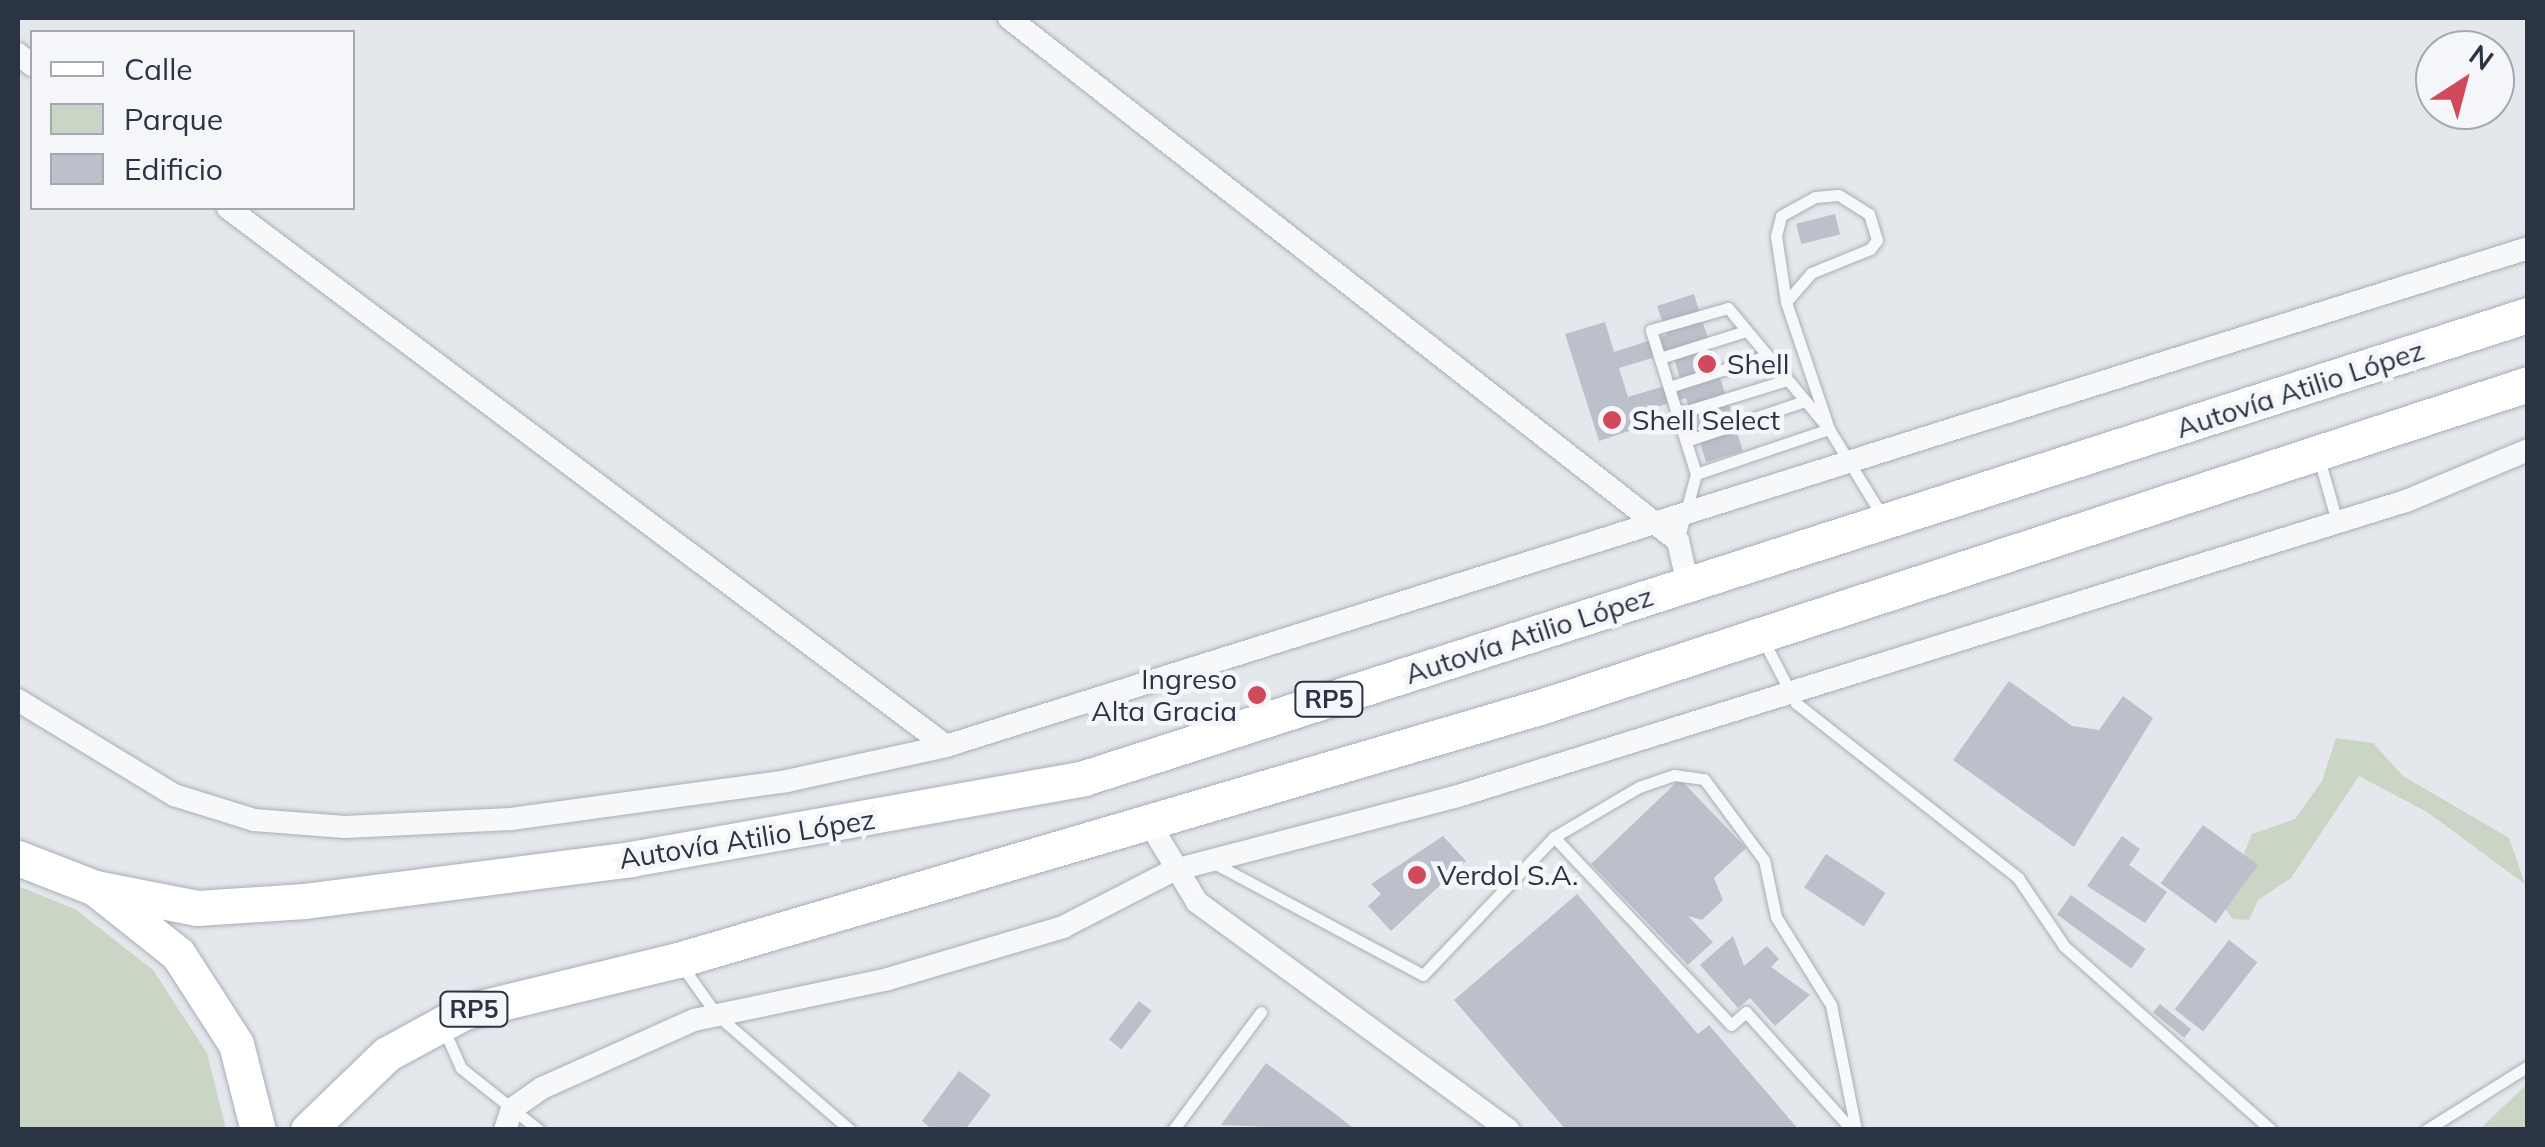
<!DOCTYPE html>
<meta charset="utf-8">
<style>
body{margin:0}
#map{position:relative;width:2545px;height:1147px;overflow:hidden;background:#e4e7ec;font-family:Mulish,sans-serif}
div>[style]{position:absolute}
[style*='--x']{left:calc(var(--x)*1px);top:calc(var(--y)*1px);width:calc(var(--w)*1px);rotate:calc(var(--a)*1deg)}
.green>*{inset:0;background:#c9d6c5}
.building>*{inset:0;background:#bbc0ca;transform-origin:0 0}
.roads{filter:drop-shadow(0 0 2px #a9aeb7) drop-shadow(0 0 2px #a9aeb7)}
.service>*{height:11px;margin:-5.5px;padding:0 5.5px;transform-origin:5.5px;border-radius:5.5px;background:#f7f8fa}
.minor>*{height:22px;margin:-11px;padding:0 11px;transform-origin:11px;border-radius:11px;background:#f7f8fa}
.primary>*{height:35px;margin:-17.5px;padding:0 17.5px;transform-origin:17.5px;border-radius:17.5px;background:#fff}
.dots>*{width:28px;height:28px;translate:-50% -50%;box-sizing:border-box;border:5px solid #f4f6f9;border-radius:50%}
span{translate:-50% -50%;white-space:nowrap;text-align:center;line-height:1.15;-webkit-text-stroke:9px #f4f6f9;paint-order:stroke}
.shield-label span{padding:2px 8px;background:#f4f6f9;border:2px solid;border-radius:8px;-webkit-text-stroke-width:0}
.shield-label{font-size:25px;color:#2b3445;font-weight:700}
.poi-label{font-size:28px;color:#2b3445}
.left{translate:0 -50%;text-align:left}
.right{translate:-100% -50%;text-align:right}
.street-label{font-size:28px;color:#2b3445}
.frame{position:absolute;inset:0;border:20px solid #2b3445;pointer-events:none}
.legend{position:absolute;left:30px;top:30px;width:325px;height:180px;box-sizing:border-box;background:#f4f6f9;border:2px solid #a4a8b1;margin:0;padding:12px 18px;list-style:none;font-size:30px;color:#2b3445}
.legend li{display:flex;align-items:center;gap:20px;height:50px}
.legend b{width:50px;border:2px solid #a4a8b1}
.north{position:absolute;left:2415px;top:30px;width:100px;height:100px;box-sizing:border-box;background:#f4f6f9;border:2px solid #a4a8b1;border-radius:50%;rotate:36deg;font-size:28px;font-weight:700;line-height:40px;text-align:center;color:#2b3445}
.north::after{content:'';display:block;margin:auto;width:35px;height:45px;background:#d1495b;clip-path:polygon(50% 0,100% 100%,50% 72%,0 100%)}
</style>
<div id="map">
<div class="green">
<div style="clip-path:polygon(2336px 738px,2373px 743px,2403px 776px,2509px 838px,2525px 884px,2427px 812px,2359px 776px,2291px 878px,2258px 900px,2249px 920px,2233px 919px,2222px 905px,2252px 834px,2295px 819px,2322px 781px)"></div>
<div style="clip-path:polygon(18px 886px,75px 909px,153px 970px,207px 1053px,226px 1129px,18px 1129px)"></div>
<div style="clip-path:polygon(2527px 1084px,2527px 1129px,2480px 1129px)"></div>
</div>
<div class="building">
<div style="left:1835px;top:214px;width:21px;height:40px;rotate:76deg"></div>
<div style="clip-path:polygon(evenodd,1694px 294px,1743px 451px,1706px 462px,1686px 398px,1633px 414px,1638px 428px,1599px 441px,1565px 334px,1605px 322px,1614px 352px,1667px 335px,1657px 306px,1694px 294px,1672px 352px,1681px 381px,1628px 397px,1619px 368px,1672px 352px)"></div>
<div style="clip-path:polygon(2009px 681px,2072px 726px,2099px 730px,2123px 696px,2153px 718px,2074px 847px,1953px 760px)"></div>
<div style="clip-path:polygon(1680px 779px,1746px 848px,1714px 878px,1723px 900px,1702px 920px,1688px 916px,1713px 942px,1688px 965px,1591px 864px)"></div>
<div style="left:2203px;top:825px;width:68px;height:72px;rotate:36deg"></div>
<div style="clip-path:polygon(1443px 836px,1466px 861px,1391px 931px,1368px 906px,1381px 894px,1371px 884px)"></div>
<div style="clip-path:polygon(2122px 836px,2140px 849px,2129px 865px,2167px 892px,2145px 923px,2087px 886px)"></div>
<div style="left:1826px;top:854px;width:71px;height:40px;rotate:33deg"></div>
<div style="clip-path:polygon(1577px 894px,1698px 1034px,1709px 1025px,1799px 1130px,1566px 1130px,1454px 1000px)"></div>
<div style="left:2071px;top:895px;width:92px;height:24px;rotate:36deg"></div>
<div style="clip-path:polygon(1733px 936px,1744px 966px,1767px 946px,1779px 959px,1771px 967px,1810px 995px,1775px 1026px,1750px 998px,1738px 1008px,1700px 965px)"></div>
<div style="left:2229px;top:940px;width:36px;height:88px;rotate:38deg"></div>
<div style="left:1139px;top:1001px;width:16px;height:49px;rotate:38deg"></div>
<div style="left:2160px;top:1004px;width:40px;height:11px;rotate:39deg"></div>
<div style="clip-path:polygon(1266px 1063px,1330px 1110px,1356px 1130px,1221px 1125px)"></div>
<div style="clip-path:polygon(959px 1071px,991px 1095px,965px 1130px,933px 1130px,922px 1121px)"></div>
</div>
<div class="roads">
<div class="service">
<div style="--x:1786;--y:302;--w:38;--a:-49"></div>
<div style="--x:1811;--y:273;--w:64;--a:-22.1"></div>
<div style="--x:1870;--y:249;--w:11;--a:-52"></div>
<div style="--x:1877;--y:240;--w:27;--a:-107"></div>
<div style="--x:1869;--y:214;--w:36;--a:-148"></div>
<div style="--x:1838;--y:195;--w:23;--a:175"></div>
<div style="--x:1815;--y:197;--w:39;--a:151"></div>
<div style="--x:1781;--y:216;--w:21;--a:104"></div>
<div style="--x:1776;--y:236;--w:67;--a:81.4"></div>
<div style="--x:1786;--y:302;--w:134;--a:71.3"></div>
<div style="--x:1829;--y:429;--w:100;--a:58.5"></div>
<div style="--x:1660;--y:358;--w:90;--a:-17.4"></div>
<div style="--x:1669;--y:387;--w:103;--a:-17.6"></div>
<div style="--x:1677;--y:414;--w:115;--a:-17.2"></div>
<div style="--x:1686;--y:441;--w:126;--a:-18.6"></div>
<div style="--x:2318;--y:455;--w:66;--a:74.1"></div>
<div style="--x:1696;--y:474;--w:151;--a:-107.4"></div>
<div style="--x:1651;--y:330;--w:80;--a:-15.9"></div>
<div style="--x:1728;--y:308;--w:148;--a:50.2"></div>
<div style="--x:1678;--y:541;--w:69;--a:-75"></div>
<div style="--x:1696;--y:474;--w:140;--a:-18.7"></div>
<div style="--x:1762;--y:638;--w:73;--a:62.4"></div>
<div style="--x:1796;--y:703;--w:283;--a:38.2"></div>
<div style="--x:2018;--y:878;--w:82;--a:55.9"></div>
<div style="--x:2064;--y:946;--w:277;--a:41.6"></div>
<div style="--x:1554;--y:837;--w:258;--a:46.7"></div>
<div style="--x:1731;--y:1025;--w:20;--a:-41"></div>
<div style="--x:1746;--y:1012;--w:159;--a:48.1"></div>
<div style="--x:1212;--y:862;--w:239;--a:28.2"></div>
<div style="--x:1423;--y:975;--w:190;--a:-46.5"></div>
<div style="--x:1554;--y:837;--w:99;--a:-30.5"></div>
<div style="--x:1639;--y:787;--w:37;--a:-19"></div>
<div style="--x:1674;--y:775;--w:30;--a:8"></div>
<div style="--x:1704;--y:779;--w:101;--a:53.5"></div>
<div style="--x:1764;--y:860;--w:58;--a:78.1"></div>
<div style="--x:1776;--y:917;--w:104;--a:58"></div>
<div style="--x:1831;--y:1005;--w:127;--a:78.7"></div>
<div style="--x:682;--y:966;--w:60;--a:54.5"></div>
<div style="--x:717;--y:1015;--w:176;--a:40.8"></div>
<div style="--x:444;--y:1030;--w:42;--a:65.9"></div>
<div style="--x:461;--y:1068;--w:100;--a:38.5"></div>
<div style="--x:1173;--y:1130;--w:147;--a:-53.3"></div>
<div style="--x:2426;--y:1130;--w:120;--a:-32.1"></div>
</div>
<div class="minor">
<div style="--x:1009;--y:18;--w:849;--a:38.02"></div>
<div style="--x:1678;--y:541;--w:45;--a:77.2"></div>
<div style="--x:18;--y:54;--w:18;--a:38"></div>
<div style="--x:228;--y:208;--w:897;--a:36.84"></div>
<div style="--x:18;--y:700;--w:183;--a:31.3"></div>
<div style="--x:174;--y:795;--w:84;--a:17.4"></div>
<div style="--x:254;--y:820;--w:91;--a:4.4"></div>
<div style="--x:345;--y:827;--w:166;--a:-2.8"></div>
<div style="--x:511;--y:819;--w:279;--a:-7.8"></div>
<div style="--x:787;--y:781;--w:163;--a:-12.4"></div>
<div style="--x:946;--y:746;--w:1659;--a:-17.47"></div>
<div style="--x:1150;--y:824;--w:91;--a:58.9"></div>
<div style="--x:1197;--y:902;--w:386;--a:36.2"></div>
<div style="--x:505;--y:1130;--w:22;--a:-72"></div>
<div style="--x:512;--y:1109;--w:37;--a:-35"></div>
<div style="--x:542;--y:1088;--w:167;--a:-24.1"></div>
<div style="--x:694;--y:1020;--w:198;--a:-11.9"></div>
<div style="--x:888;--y:979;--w:183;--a:-16.5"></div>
<div style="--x:1063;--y:927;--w:125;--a:-27.2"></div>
<div style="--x:1174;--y:870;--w:293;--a:-14.6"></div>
<div style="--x:1458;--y:796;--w:993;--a:-17.29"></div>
<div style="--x:2406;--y:501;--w:132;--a:-22.7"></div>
</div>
<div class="primary">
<div style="--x:18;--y:858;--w:83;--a:21.3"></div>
<div style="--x:95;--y:888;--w:106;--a:38.5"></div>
<div style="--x:178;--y:954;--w:107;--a:57.2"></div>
<div style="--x:236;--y:1044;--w:89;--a:75.7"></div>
<div style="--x:95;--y:888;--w:104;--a:11.1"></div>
<div style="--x:197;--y:908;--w:108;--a:-3.7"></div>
<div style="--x:305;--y:901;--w:329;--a:-7.3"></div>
<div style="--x:631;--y:859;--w:460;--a:-10.1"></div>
<div style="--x:1084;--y:778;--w:1516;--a:-17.78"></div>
<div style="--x:308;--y:1130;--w:110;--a:-43.9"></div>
<div style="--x:387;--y:1054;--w:88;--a:-28.6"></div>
<div style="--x:464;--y:1012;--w:220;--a:-13.7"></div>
<div style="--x:678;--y:960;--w:898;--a:-16.36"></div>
<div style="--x:1540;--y:707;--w:1039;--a:-18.1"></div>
</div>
</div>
<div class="dots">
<div style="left:1707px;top:364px;background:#d1495b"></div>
<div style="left:1612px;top:420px;background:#d1495b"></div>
<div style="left:1257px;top:695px;background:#d1495b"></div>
<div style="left:1417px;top:875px;background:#d1495b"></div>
</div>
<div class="shield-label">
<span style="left:1329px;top:699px">RP5</span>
<span style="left:474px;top:1009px">RP5</span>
</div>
<div class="poi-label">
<span class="left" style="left:1727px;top:364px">Shell</span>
<span class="left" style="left:1632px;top:420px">Shell Select</span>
<span class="right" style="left:1237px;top:695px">Ingreso<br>Alta Gracia</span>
<span class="left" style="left:1437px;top:875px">Verdol S.A.</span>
</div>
<div class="street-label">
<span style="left:2300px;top:389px;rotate:-18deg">Autovía Atilio López</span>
<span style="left:1529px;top:635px;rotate:-18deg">Autovía Atilio López</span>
<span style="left:747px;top:839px;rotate:-9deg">Autovía Atilio López</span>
</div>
<div class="frame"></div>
<ul class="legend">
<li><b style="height:12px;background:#fff"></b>Calle</li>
<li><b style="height:28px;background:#c9d6c5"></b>Parque</li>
<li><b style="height:28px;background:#bbc0ca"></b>Edificio</li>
</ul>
<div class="north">N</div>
</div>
